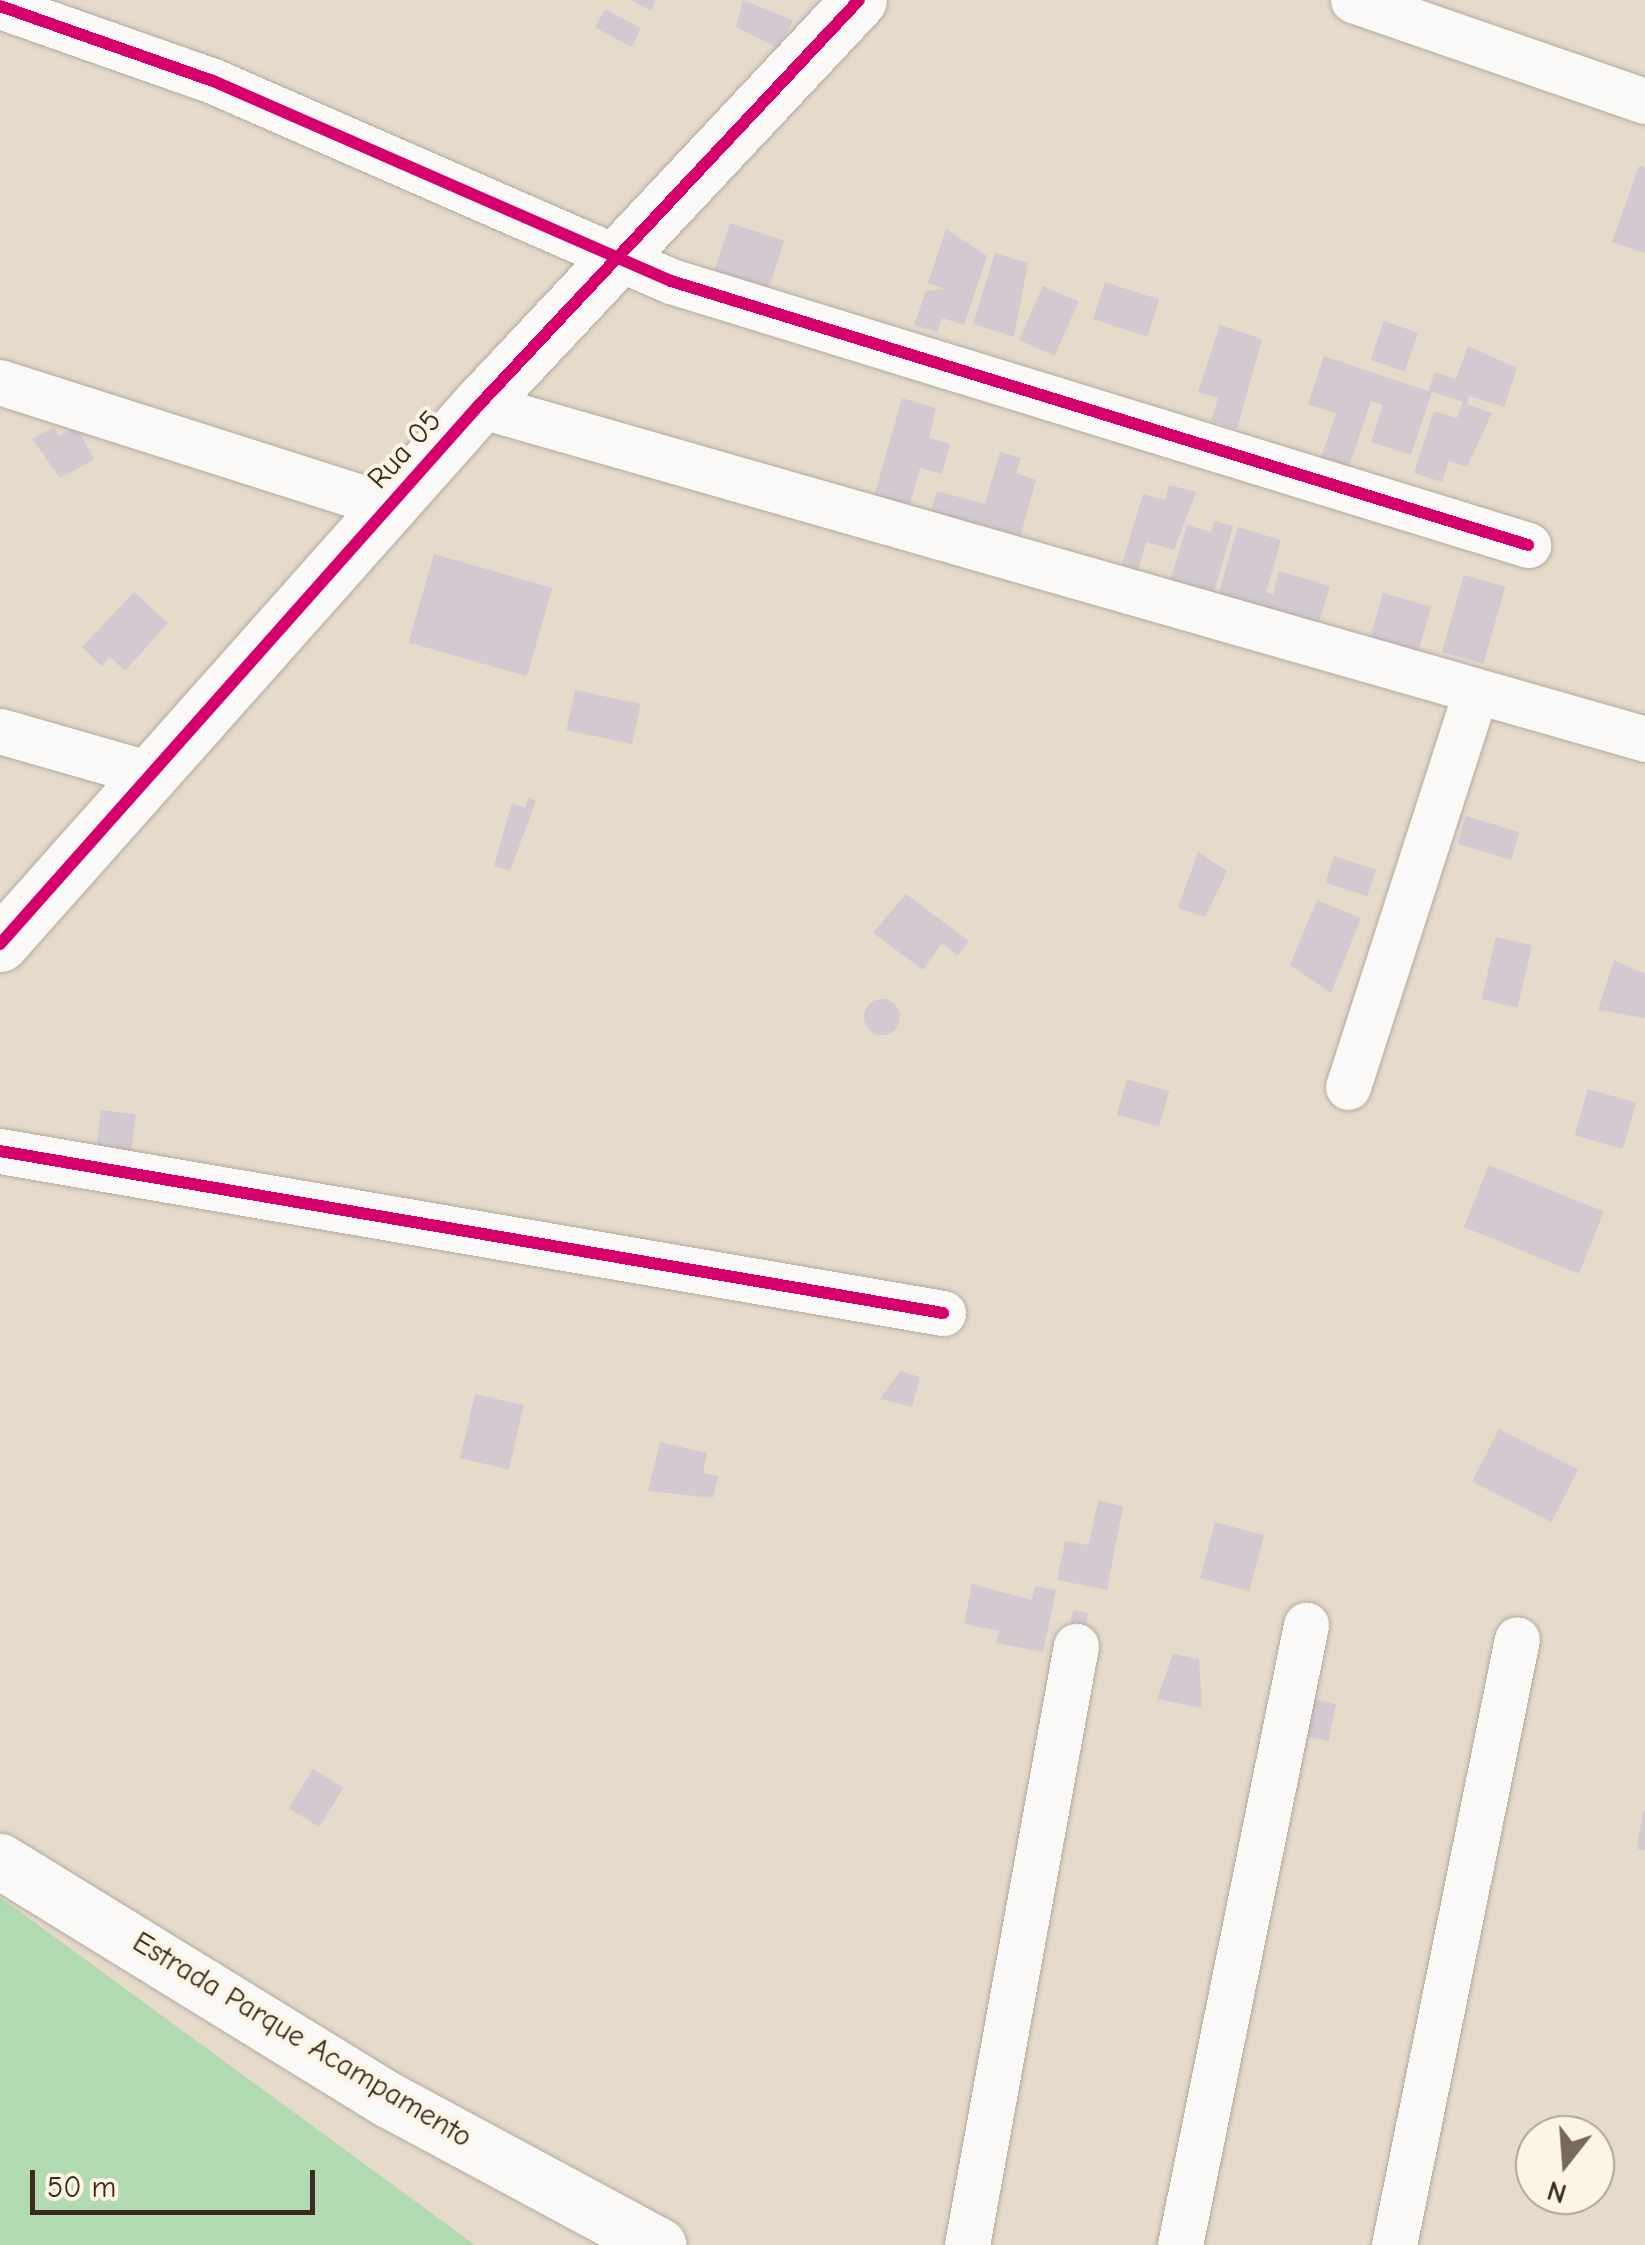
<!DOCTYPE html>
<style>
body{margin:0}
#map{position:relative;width:1645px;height:2245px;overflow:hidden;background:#e6daca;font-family:"Comic Neue",sans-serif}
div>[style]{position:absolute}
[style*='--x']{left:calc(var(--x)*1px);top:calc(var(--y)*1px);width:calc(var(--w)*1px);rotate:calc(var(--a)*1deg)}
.green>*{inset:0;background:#b2dab0}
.building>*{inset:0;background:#d3cad1;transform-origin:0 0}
.round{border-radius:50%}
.roads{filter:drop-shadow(0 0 2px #b3aa9f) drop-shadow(0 0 2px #b3aa9f)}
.minor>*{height:45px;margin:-22.5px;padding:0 22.5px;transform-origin:22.5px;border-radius:22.5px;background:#fbf9f7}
.tertiary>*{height:55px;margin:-27.5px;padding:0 27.5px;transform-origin:27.5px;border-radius:27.5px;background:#fbf9f7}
.cycleway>*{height:12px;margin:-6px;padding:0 6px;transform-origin:6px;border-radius:6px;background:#d6006c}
span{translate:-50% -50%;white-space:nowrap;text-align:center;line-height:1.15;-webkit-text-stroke:8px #fcf5e5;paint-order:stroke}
.street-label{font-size:30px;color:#3b2a1e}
.north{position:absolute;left:1515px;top:2115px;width:100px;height:100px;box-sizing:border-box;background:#fcf5e5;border:2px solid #afa495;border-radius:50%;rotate:197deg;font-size:28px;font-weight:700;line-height:40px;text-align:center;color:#3b2a1e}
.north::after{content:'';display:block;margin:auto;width:35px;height:45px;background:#77685a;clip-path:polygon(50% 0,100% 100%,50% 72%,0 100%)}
.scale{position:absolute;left:30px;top:2170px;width:285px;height:45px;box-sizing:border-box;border:5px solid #3b2a1e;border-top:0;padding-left:12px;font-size:30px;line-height:35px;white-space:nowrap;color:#3b2a1e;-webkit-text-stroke:8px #fcf5e5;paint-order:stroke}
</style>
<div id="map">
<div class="green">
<div style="clip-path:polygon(0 1897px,475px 2245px,0 2245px)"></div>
</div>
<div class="building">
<div style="clip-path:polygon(631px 0,656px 0,651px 11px)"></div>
<div style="clip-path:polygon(743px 0,793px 20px,778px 48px,736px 27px)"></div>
<div style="left:605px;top:9px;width:41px;height:21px;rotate:28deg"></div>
<div style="clip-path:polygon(1639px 166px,1645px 168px,1645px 253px,1612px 242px)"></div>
<div style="left:730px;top:223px;width:57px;height:56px;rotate:18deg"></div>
<div style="clip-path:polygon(946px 229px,987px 256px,964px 325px,942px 318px,937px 332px,914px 325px,926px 291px,945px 289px,928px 283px)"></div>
<div style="clip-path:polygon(995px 253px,1028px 263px,1014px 337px,973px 324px)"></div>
<div style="left:1105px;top:282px;width:57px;height:39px;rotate:18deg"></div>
<div style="left:1043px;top:286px;width:39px;height:59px;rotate:24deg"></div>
<div style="left:1384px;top:321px;width:36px;height:41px;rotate:19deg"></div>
<div style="clip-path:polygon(1220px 325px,1262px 339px,1237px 429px,1211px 421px,1218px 398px,1198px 392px)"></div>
<div style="clip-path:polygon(1468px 346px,1517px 368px,1504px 407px,1469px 396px,1467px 404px,1492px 413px,1467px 467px,1449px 461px,1442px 482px,1414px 473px,1434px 411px,1457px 418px,1463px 402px,1432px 392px,1411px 455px,1371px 442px,1383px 405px,1371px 401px,1346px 476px,1318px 466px,1336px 414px,1308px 404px,1324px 356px,1428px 391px,1435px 372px,1456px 379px)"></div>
<div style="clip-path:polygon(902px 398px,936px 408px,929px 438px,950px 444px,942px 474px,920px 468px,905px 521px,870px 511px)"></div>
<div style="clip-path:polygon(54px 427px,58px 436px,77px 427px,94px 460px,60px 478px,32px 439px)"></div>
<div style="clip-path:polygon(1000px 452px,1021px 458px,1016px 473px,1036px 480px,1016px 552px,991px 545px,995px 528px,979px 523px,974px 540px,926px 527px,937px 491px,985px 504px)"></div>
<div style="clip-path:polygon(1169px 485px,1196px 492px,1174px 550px,1146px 542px,1134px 586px,1117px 581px,1143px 494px,1165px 500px)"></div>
<div style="clip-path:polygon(1214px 521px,1233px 526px,1210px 607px,1166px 595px,1187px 525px,1211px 532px)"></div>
<div style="clip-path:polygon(1238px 527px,1281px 540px,1266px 592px,1273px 595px,1279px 571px,1330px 586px,1314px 639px,1214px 609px)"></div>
<div style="left:434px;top:554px;width:123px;height:92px;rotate:16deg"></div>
<div style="left:1464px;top:575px;width:43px;height:80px;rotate:16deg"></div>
<div style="clip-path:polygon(134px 592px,168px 623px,125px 671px,110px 657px,102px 666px,82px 647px)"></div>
<div style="left:1383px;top:593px;width:50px;height:50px;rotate:16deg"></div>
<div style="left:575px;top:690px;width:67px;height:41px;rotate:12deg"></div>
<div style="clip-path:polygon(529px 797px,536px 801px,510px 871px,494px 866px,512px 803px,525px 808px)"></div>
<div style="left:1466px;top:816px;width:56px;height:29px;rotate:17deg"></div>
<div style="clip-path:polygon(1198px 852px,1227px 871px,1205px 917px,1178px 908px)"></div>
<div style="left:1334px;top:856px;width:44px;height:28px;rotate:18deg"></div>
<div style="clip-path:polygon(906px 894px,969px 941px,958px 955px,942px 943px,923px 970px,873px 933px)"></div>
<div style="clip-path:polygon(1317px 900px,1361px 918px,1331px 993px,1290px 965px)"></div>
<div style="left:1496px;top:937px;width:37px;height:64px;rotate:13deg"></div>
<div style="clip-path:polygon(1614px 960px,1645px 974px,1645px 1018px,1598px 1010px)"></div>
<div class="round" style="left:864px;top:999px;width:36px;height:36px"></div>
<div style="left:1127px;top:1079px;width:44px;height:37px;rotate:16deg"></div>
<div style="left:1588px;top:1089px;width:50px;height:48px;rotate:16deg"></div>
<div style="left:101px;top:1110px;width:35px;height:37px;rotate:7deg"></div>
<div style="left:1489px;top:1165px;width:124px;height:67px;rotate:22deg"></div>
<div style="clip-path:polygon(900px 1371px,920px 1377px,912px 1407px,880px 1399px)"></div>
<div style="left:475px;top:1394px;width:50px;height:66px;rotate:13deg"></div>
<div style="left:1499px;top:1429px;width:89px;height:59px;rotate:27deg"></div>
<div style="clip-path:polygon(660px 1442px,707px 1453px,703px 1473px,718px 1476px,713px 1498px,648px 1491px)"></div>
<div style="clip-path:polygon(1098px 1501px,1123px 1506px,1107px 1590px,1057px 1580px,1065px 1541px,1089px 1545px)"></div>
<div style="left:1215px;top:1522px;width:51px;height:58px;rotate:15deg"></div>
<div style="clip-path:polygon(972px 1584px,1032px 1600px,1035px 1586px,1056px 1590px,1043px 1652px,996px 1643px,999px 1631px,964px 1624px)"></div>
<div style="left:1073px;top:1610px;width:16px;height:25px;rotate:11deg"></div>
<div style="clip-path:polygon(1173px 1654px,1199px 1659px,1202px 1708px,1157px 1699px)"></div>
<div style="left:1303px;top:1697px;width:34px;height:38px;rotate:12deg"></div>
<div style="left:313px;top:1769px;width:36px;height:46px;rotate:32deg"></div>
<div style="clip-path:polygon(1643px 1811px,1645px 1811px,1645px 1850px,1637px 1849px)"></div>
</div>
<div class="roads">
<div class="minor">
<div style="--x:1353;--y:0;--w:309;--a:19.1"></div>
<div style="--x:0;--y:6;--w:226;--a:19.4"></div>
<div style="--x:213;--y:81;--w:500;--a:23.6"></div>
<div style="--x:671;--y:281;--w:897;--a:17.12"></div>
<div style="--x:0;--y:382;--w:408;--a:17.7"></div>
<div style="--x:479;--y:405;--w:1213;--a:15.98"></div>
<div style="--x:0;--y:731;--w:156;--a:16"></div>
<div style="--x:1348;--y:1087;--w:416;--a:-72.1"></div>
<div style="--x:0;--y:1151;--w:957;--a:9.75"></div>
<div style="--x:967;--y:2245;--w:609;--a:-79.69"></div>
<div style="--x:1180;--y:2245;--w:633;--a:-78.51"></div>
<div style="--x:1394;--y:2245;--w:618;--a:-78.53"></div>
</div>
<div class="tertiary">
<div style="--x:0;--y:944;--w:721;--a:-48.37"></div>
<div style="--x:479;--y:405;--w:555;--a:-46.82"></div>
<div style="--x:0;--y:1861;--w:457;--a:31.6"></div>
<div style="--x:389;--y:2100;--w:306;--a:28.3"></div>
</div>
</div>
<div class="cycleway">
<div style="--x:0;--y:6;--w:226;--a:19.4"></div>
<div style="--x:213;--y:81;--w:500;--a:23.6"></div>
<div style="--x:671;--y:281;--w:897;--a:17.12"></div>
<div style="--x:0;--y:944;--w:721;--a:-48.37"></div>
<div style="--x:479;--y:405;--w:555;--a:-46.82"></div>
<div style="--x:0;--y:1151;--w:957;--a:9.75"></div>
</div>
<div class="street-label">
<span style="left:405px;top:450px;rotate:-48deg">Rua 05</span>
<span style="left:302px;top:2040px;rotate:31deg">Estrada Parque Acampamento</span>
</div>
<div class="north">N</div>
<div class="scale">50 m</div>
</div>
